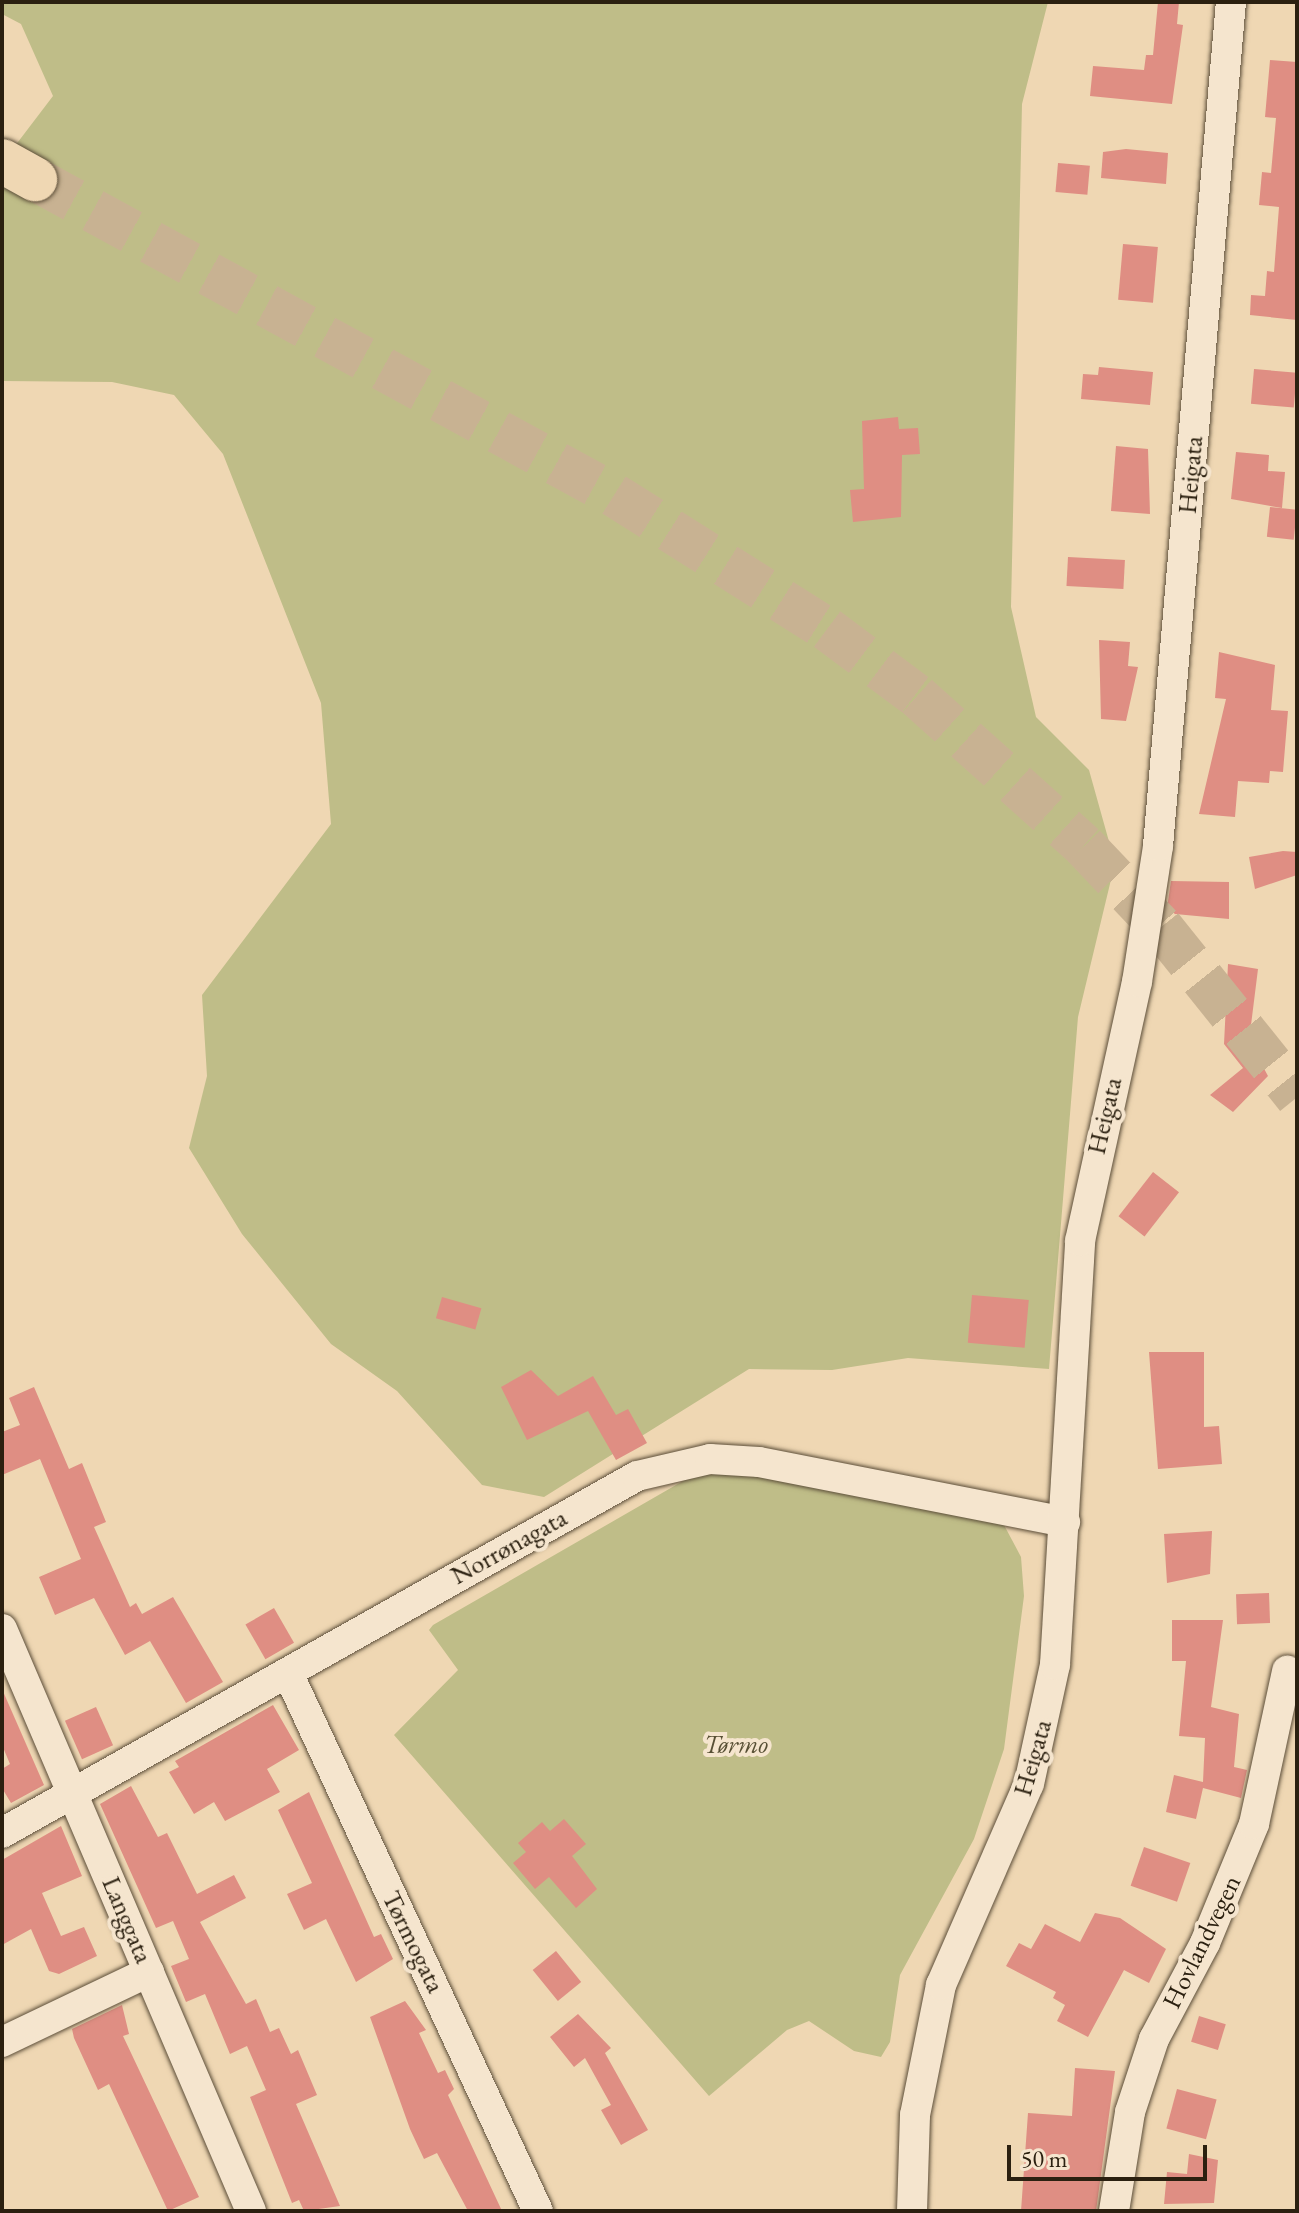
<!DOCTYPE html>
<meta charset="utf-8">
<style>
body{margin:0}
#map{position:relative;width:1299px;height:2213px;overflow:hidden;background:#efd7b3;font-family:"EB Garamond",serif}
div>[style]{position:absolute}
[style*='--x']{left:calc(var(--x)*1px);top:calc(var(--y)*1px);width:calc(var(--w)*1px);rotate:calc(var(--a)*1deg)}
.green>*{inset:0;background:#bfbd88}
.building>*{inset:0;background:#df8e83;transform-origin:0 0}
.highway-tunnel>*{height:44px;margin-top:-22px;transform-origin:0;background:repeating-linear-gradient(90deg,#c8b292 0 44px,transparent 0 66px)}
.roads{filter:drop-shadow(0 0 2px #5c4e39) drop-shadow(0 0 2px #5c4e39)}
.minor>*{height:30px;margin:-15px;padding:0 15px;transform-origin:15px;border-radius:15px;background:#f5e5ce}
.highway>*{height:44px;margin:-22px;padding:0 22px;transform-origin:22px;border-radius:22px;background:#efd7b3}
span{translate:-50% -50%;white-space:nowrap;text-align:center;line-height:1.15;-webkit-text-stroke:8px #f5e5ce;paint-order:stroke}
.street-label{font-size:26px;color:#2b2010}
.park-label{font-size:26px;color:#574f34;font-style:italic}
.frame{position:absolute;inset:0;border:4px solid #2b2010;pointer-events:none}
.scale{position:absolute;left:1007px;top:2145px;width:200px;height:36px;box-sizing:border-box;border:4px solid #2b2010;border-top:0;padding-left:10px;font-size:24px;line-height:28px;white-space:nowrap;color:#2b2010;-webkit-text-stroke:6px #f5e5ce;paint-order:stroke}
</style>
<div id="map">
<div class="green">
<div style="clip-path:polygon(2px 2px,1048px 2px,1022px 104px,1011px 607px,1036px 717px,1089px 770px,1115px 863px,1078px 1017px,1049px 1369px,908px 1358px,832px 1370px,749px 1369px,544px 1497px,482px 1485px,397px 1391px,331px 1344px,242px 1234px,189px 1148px,207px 1076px,202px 995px,331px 824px,321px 703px,223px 454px,174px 395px,112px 382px,2px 381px,2px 163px,53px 96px,21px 24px,2px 14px)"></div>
<div style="clip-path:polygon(758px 1457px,1004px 1525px,1021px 1557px,1024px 1596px,1004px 1749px,974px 1839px,900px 1975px,890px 2042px,881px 2057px,854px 2051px,809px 2021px,787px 2030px,709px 2096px,394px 1735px,458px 1670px,429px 1630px,433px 1625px,702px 1470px)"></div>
</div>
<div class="building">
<div style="clip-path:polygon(1158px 2px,1179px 2px,1177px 24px,1183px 25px,1172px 104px,1090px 96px,1093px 66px,1144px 70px,1146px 55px,1153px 55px)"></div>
<div style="clip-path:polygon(1270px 60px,1297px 62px,1297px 320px,1250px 315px,1251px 295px,1265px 296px,1267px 271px,1274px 272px,1279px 207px,1259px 205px,1262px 172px,1271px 173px,1276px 118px,1265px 117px)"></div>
<div style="clip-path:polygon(1126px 149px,1168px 153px,1166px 184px,1101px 178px,1103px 152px)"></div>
<div style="left:1058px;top:163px;width:32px;height:29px;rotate:5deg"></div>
<div style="left:1123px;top:244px;width:35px;height:56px;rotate:5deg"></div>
<div style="clip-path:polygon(1099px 367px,1153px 372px,1150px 405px,1081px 399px,1083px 374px,1098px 375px)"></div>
<div style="left:1254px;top:369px;width:43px;height:35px;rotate:5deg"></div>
<div style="clip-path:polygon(898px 417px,899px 429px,918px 428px,920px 454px,902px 455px,901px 517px,853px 522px,850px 490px,864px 489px,862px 421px)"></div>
<div style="clip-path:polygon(1116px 446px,1148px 449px,1150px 514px,1111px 511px)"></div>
<div style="clip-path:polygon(1236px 452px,1269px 455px,1268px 471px,1285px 472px,1282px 508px,1231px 499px)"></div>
<div style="left:1270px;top:507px;width:27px;height:30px;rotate:6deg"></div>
<div style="left:1068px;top:557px;width:57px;height:29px;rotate:3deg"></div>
<div style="clip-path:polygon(1099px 640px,1130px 642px,1128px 666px,1138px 667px,1126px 721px,1101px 719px)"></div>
<div style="clip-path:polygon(1219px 652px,1275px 665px,1271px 710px,1288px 711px,1283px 772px,1270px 771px,1269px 783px,1238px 781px,1235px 817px,1199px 814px,1226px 699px,1215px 698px)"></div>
<div style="clip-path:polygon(1283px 851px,1297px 852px,1297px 875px,1255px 889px,1249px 857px)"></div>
<div style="clip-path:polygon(1171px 881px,1229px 882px,1229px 919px,1175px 914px,1167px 908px)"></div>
<div style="clip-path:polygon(1228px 964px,1258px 969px,1249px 1041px,1268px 1076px,1233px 1112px,1210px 1095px,1243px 1068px,1224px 1044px)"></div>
<div style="left:1153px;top:1172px;width:33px;height:56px;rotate:38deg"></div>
<div style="left:972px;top:1295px;width:57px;height:48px;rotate:5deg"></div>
<div style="left:442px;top:1297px;width:41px;height:22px;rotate:16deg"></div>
<div style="clip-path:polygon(1149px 1352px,1204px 1352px,1204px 1427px,1219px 1426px,1222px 1464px,1158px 1469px)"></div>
<div style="clip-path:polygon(531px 1370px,558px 1396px,593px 1376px,616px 1415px,628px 1409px,647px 1443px,616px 1460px,588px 1411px,527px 1440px,501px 1387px)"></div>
<div style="clip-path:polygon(34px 1387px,69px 1469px,82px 1463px,106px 1522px,94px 1527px,130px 1607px,136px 1603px,142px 1614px,173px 1597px,223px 1682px,186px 1703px,150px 1641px,125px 1655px,94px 1598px,55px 1615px,39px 1577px,81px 1559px,40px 1459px,2px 1475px,2px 1432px,20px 1425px,9px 1398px)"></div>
<div style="clip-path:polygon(1212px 1531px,1210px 1574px,1167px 1583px,1164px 1534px)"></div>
<div style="left:1269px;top:1593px;width:30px;height:33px;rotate:88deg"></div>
<div style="left:274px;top:1608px;width:40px;height:33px;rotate:60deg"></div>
<div style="clip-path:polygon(1172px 1620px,1223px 1620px,1211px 1707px,1239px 1714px,1234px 1767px,1247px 1770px,1241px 1798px,1203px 1788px,1196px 1819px,1166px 1812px,1174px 1775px,1203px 1782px,1205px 1738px,1179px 1736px,1186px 1661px,1172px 1661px)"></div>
<div style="clip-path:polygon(2px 1689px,44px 1785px,11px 1803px,2px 1788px,2px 1769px,10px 1764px,2px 1745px)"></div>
<div style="clip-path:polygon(273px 1705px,299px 1750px,267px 1769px,280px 1792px,225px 1821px,214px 1802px,194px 1814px,169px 1772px,179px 1767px,175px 1761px)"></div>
<div style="left:96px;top:1707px;width:42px;height:34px;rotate:66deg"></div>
<div style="clip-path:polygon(131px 1786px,158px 1837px,167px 1833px,197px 1894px,234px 1875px,246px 1898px,200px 1922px,246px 2004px,256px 1999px,270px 2032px,279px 2028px,291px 2054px,298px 2050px,317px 2095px,296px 2104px,340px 2206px,304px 2211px,299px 2200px,292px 2203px,250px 2097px,266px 2090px,247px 2046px,230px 2054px,205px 1994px,186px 2002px,171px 1966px,189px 1959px,173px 1921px,156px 1928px,100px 1804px)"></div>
<div style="clip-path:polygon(309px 1792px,374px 1937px,381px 1934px,393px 1959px,356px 1982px,326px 1919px,304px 1930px,287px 1894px,312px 1883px,278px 1810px)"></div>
<div style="clip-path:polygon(564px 1819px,586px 1844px,572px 1856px,597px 1889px,576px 1908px,549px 1877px,535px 1889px,513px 1863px,526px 1852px,518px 1843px,542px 1822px,550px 1831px)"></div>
<div style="clip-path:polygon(61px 1826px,82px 1876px,42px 1893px,61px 1936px,84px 1927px,97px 1956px,59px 1974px,49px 1971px,31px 1929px,2px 1945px,2px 1860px)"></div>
<div style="left:1144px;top:1847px;width:49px;height:41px;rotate:19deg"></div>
<div style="clip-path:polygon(1095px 1913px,1120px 1918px,1166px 1949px,1149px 1983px,1124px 1970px,1088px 2037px,1057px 2021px,1065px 2005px,1053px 1998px,1056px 1992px,1006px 1966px,1019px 1943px,1031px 1949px,1045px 1924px,1080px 1942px)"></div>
<div style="left:556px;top:1951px;width:40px;height:30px;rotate:51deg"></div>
<div style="clip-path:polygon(405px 2001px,426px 2030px,419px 2033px,438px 2073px,445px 2070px,454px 2089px,448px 2095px,502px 2211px,468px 2211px,437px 2153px,424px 2159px,410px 2129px,370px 2017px)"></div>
<div style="clip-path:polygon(122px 2005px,129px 2034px,123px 2036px,199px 2197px,168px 2211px,109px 2084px,98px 2090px,74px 2038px,72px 2029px)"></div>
<div style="clip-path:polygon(578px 2014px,611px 2048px,605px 2053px,648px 2130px,621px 2145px,601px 2110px,611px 2105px,585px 2058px,574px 2067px,550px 2037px)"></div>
<div style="left:1199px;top:2016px;width:28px;height:27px;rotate:17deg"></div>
<div style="clip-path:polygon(1075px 2068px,1115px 2071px,1096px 2211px,1021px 2211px,1028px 2113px,1072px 2116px)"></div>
<div style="left:1177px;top:2089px;width:41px;height:41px;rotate:15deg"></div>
<div style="clip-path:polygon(1189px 2154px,1218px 2160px,1214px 2203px,1164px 2204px,1167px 2172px,1187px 2174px)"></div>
</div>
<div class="highway-tunnel">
<div style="--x:35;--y:179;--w:660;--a:28.62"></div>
<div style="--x:614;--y:495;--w:252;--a:32.2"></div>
<div style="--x:827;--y:629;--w:112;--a:36.7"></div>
<div style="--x:917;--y:696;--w:224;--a:41.9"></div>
<div style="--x:1084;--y:846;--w:112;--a:46.5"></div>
<div style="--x:1161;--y:927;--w:218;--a:51.3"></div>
</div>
<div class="roads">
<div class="minor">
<div style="--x:2;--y:1629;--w:633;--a:66.84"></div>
<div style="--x:288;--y:1673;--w:593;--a:65.08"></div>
<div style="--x:2;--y:1833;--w:728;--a:-29.34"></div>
<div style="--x:637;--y:1476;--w:75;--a:-13.1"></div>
<div style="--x:710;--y:1459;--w:49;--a:3.5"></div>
<div style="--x:759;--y:1462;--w:312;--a:11.1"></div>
<div style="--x:2;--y:2042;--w:163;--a:-25.5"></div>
<div style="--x:912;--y:2211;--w:96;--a:-88.2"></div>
<div style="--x:915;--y:2115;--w:133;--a:-78.7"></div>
<div style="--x:941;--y:1985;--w:219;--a:-66.4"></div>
<div style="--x:1029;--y:1784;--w:122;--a:-77.7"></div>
<div style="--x:1055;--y:1665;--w:425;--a:-86.6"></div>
<div style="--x:1080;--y:1241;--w:265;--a:-77.6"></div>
<div style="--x:1137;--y:982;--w:138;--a:-81.2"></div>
<div style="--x:1158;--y:846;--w:847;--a:-85.06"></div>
<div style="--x:1114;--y:2211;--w:100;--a:-80.8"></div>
<div style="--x:1130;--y:2112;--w:77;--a:-71.8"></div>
<div style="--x:1154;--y:2039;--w:109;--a:-62"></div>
<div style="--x:1205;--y:1943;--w:129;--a:-67.6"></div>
<div style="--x:1254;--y:1824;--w:157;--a:-77.8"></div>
</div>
<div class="highway">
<div style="--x:2;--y:161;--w:38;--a:29"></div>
</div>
</div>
<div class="street-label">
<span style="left:1191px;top:475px;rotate:-85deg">Heigata</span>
<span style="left:1105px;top:1116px;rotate:-77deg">Heigata</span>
<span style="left:509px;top:1547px;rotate:-29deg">Norrønagata</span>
<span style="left:1033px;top:1758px;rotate:-74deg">Heigata</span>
<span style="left:127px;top:1920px;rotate:67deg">Langgata</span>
<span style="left:413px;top:1942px;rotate:64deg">Tørmogata</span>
<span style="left:1202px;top:1942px;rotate:-64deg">Hovlandvegen</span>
</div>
<div class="park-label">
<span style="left:736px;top:1745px">Tørmo</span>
</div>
<div class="frame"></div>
<div class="scale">50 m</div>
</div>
